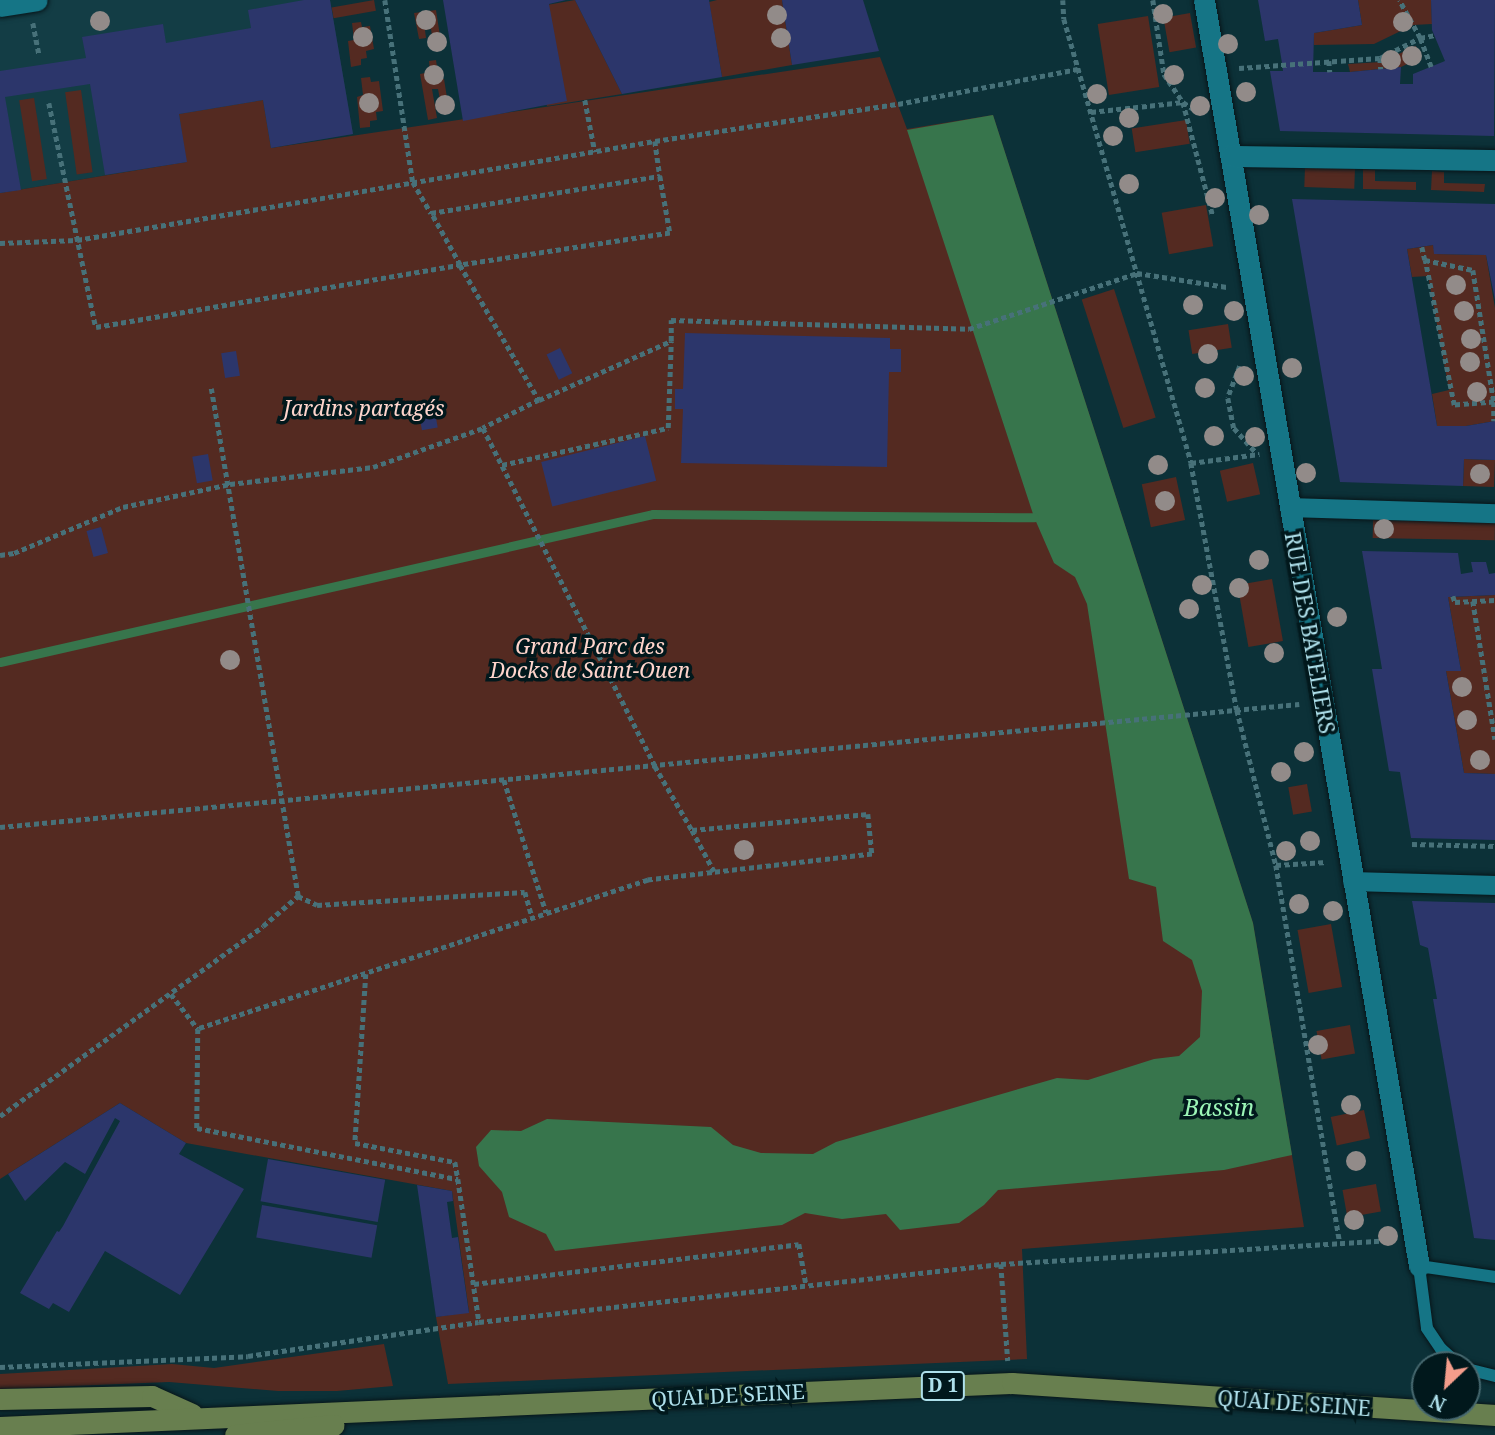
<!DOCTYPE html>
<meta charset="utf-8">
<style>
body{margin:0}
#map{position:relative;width:1495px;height:1435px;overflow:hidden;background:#0c3138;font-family:"Noto Serif",serif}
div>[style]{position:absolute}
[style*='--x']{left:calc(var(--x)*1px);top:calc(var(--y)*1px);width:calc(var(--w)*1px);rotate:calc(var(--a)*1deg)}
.built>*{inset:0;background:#133d45}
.green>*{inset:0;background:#542a21;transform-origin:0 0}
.water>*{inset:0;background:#37754c}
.stream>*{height:9px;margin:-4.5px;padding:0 4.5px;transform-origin:4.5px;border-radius:4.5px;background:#37754c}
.building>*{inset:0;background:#2c366b;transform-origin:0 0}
.path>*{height:4.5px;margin-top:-2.25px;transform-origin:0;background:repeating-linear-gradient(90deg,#477179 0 5px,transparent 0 8.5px)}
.roads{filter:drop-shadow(0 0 2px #08161a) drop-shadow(0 0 2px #08161a)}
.service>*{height:12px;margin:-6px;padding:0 6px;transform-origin:6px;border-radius:6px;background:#157586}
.pedestrian>*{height:19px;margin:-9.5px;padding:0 9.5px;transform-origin:9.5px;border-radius:9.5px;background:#157586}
.minor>*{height:21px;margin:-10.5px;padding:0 10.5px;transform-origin:10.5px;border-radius:10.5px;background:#157586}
.primary>*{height:21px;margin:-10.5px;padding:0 10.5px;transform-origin:10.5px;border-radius:10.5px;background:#687f4f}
.trees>*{width:20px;height:20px;margin:-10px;border-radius:50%;background:#928b89}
span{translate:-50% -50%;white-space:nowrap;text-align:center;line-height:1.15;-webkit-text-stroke:7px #01181c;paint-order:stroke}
.shield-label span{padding:2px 5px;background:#01181c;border:2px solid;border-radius:5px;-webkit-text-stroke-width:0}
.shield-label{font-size:19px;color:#aee0eb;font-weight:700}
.park-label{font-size:21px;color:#ffd5cc;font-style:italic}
.street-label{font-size:21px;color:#aee0eb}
.water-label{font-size:23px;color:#9cf5b7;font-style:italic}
.north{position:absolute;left:1411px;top:1351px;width:70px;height:70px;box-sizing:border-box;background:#01181c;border:2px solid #46686f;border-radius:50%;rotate:206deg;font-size:19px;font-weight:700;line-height:28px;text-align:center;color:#aee0eb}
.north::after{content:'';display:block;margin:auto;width:24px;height:32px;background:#f49d8b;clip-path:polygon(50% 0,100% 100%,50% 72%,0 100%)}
</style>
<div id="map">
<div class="built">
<div style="clip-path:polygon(0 0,330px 0,353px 134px,0 193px)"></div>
</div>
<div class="green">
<div style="left:374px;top:0;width:11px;height:43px;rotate:80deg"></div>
<div style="clip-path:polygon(575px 0,622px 94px,547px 106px,530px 8px)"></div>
<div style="clip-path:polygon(717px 0,782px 0,792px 65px,722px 77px,709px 2px)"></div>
<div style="clip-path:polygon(1358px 0,1431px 0,1432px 24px,1413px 25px,1374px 44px,1314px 45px,1314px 33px,1362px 25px)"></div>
<div style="clip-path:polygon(436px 10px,442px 49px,434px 50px,431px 29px,425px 30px,426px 38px,419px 39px,414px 13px)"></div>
<div style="left:1190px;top:13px;width:35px;height:27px;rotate:80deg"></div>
<div style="left:1148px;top:16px;width:72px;height:51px;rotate:81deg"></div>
<div style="clip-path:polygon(361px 22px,362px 27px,370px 26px,374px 49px,366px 51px,367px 58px,361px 59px,361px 65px,351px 67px,348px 41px,354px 40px,352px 23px)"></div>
<div style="clip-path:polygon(1416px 46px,1418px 59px,1401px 67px,1350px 72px,1348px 64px,1381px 62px)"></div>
<div style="clip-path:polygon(880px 57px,907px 129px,993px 115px,1253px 923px,1304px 1227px,1022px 1249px,1027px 1359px,448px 1384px,436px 1317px,469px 1312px,452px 1191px,186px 1143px,120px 1103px,0 1179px,0 193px,186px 162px,179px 114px,263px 100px,271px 148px)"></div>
<div style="clip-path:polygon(436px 60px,439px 80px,444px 79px,449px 110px,442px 111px,438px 89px,432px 89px,437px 118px,428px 120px,420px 74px,430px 72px,429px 61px)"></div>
<div style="clip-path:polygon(370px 77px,371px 82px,379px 81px,383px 111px,376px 112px,377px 120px,370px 121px,370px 127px,360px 128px,357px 97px,363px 95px,361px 78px)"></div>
<div style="left:81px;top:90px;width:83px;height:16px;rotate:82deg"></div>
<div style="left:34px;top:98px;width:82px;height:15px;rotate:81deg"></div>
<div style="left:1186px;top:120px;width:24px;height:55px;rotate:81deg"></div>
<div style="left:1305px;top:167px;width:50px;height:20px;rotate:2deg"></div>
<div style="clip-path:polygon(1363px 169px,1375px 170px,1375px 181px,1416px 182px,1416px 190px,1363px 189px)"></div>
<div style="clip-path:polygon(1432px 171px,1444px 172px,1444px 183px,1485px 184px,1484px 192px,1431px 190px)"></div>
<div style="left:1206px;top:205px;width:42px;height:45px;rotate:80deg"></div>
<div style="clip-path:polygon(1433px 245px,1435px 254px,1486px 255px,1495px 308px,1495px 421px,1466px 426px,1437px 426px,1432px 394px,1449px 390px,1428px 276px,1412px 277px,1407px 249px)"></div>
<div style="left:1114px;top:289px;width:135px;height:34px;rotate:72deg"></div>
<div style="left:1228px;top:324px;width:24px;height:40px;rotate:81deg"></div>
<div style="left:1464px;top:459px;width:31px;height:27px;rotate:2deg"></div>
<div style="left:1253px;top:463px;width:32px;height:34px;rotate:77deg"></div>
<div style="left:1176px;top:477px;width:44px;height:35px;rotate:78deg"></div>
<div style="left:1373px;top:520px;width:122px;height:18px;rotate:1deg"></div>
<div style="left:1272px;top:579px;width:63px;height:35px;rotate:80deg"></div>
<div style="clip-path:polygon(1495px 595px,1495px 774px,1464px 773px,1446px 671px,1461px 671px,1448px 597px)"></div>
<div style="left:1307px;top:784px;width:28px;height:19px;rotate:80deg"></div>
<div style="left:1331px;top:924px;width:64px;height:34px;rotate:80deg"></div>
<div style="left:1350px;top:1025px;width:29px;height:34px;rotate:80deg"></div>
<div style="left:1364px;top:1110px;width:29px;height:34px;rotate:78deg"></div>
<div style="left:1376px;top:1184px;width:28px;height:34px;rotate:80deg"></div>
<div style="clip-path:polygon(384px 1344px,393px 1386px,337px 1391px,278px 1391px,169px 1382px,0 1389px,0 1374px,172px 1364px,214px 1368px)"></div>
</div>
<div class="water">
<div style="clip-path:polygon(993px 115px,1253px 923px,1292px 1155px,1224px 1170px,998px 1190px,984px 1205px,959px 1223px,900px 1230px,886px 1214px,842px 1219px,805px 1213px,782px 1225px,555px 1251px,546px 1234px,509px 1217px,502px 1192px,479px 1166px,476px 1147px,491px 1130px,521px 1131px,547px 1119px,711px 1127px,733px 1145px,761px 1153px,813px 1154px,836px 1142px,1057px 1078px,1088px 1080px,1154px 1059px,1179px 1056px,1200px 1037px,1202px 991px,1192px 960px,1163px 941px,1156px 887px,1129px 879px,1087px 604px,1075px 577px,1054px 563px,1034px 517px,907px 130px)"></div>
</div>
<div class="stream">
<div style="--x:0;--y:662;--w:670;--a:-12.77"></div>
<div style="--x:653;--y:514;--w:381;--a:0.5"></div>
</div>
<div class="building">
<div style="clip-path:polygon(304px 0,330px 0,353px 134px,271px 148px,263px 100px,179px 114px,187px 162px,105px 175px,90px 84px,5px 97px,21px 190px,0 193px,0 71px,86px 58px,82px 37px,163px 24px,166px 43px,251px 28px,248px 10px)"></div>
<div style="clip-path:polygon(443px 0,566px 0,549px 4px,567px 101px,463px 121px)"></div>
<div style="clip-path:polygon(575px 0,709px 0,722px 77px,622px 94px)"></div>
<div style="clip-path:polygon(782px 0,863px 0,879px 51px,792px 65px)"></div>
<div style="clip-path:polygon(1258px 0,1358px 0,1362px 25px,1314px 33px,1313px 72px,1350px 72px,1401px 67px,1400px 84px,1413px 84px,1413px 74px,1445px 61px,1432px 30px,1431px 0,1495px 0,1494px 136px,1280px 131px,1270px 71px,1283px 71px,1282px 63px,1278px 39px,1265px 41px)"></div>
<div style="clip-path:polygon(1292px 199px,1495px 204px,1495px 300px,1486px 255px,1434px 254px,1433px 245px,1407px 249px,1437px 426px,1466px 426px,1495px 421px,1495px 460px,1464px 459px,1463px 486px,1340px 482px)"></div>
<div style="clip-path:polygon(685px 333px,890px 338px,890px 349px,901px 349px,901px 372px,889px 372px,887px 467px,681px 463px,683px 409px,675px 409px,675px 389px,683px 389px)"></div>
<div style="left:560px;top:348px;width:28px;height:15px;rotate:64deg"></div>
<div style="left:236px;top:351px;width:25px;height:15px;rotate:81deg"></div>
<div style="left:433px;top:401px;width:27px;height:16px;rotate:80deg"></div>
<div style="left:645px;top:436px;width:46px;height:107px;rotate:76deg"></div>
<div style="left:208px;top:454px;width:27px;height:16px;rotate:80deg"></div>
<div style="left:101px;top:527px;width:27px;height:15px;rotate:75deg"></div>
<div style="clip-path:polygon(1362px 551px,1458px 553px,1461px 574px,1473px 572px,1471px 562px,1486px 562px,1489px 574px,1495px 573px,1495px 595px,1448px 597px,1461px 671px,1446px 671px,1464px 773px,1495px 774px,1495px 840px,1411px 838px,1400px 772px,1389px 771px,1372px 669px,1382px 669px)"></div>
<div style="clip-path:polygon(1412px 901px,1495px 903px,1495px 1240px,1474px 1238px,1433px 999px,1437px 999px,1428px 948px,1420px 945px)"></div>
<div style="clip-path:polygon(120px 1103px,186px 1143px,179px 1154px,244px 1189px,180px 1295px,105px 1251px,69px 1312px,53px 1303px,49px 1309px,20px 1293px,57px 1231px,59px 1232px,63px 1226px,120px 1121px,115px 1118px,85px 1174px,65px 1162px,25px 1201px,8px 1174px)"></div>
<div style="left:268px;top:1159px;width:119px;height:43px;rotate:10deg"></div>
<div style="clip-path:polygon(417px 1185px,452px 1191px,453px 1201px,447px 1202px,452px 1238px,458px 1237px,469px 1313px,436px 1317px)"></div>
<div style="left:262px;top:1205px;width:117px;height:33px;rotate:10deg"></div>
</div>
<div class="path">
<div style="--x:385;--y:0;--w:184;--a:81.3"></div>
<div style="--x:413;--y:182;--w:36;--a:60"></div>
<div style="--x:1063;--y:0;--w:19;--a:87"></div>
<div style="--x:1064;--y:19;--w:462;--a:74"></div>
<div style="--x:1191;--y:463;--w:251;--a:79.5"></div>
<div style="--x:1237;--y:710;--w:160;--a:75.9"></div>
<div style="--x:1276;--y:865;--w:382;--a:80.4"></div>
<div style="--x:1153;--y:0;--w:75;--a:81.5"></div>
<div style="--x:1164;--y:74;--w:34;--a:56"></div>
<div style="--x:1183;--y:102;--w:118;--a:75.3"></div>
<div style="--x:33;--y:23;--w:31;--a:79"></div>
<div style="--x:1380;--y:58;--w:11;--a:85"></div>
<div style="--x:1329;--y:61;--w:11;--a:85"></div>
<div style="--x:1431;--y:67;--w:31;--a:-111"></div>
<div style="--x:1420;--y:38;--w:15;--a:-11"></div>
<div style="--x:1239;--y:68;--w:141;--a:-4.1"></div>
<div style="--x:1380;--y:58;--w:45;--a:-26.6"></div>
<div style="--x:1420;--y:38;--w:43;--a:-118.9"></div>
<div style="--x:585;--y:100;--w:53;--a:79.1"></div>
<div style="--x:49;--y:103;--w:229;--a:78.2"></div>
<div style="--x:96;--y:327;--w:369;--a:-9.7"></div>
<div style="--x:460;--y:265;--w:156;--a:59.7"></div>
<div style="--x:539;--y:400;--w:63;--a:153.4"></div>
<div style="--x:483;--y:428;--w:379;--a:63"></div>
<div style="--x:655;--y:766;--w:74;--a:60"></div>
<div style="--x:692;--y:830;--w:177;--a:-5.2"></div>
<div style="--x:868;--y:814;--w:40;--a:84.3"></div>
<div style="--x:872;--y:854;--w:226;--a:173.4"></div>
<div style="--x:648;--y:880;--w:474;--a:161.7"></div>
<div style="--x:198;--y:1029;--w:99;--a:90.6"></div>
<div style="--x:197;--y:1128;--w:266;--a:11.1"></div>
<div style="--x:458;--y:1179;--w:145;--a:81.6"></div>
<div style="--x:1091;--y:112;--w:93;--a:-6.2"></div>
<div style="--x:1183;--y:102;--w:18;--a:34"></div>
<div style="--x:655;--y:141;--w:35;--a:82"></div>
<div style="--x:660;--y:176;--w:58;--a:80"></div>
<div style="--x:670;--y:233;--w:212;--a:171.3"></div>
<div style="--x:460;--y:265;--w:60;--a:-119.1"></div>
<div style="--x:431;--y:213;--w:232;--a:-9.2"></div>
<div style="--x:0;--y:243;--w:77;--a:-2.2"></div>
<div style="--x:77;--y:240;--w:586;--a:-9.72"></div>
<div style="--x:655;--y:141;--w:246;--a:-8.7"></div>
<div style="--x:898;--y:104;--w:183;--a:-11"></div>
<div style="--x:1422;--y:247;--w:13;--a:77"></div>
<div style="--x:1240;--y:366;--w:34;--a:111"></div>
<div style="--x:1228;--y:398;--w:31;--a:79"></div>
<div style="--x:1234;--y:428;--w:31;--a:48"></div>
<div style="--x:539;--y:400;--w:145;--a:-24.1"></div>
<div style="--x:671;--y:341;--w:21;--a:-90"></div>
<div style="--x:671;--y:320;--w:298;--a:1.7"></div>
<div style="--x:969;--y:329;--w:177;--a:-18.4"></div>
<div style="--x:1137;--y:273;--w:91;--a:8.8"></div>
<div style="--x:1494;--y:402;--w:40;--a:175.7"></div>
<div style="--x:1454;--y:405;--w:148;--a:-101.3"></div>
<div style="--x:1425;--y:260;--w:49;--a:11.8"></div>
<div style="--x:1473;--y:270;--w:134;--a:81"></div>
<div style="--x:1494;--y:402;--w:19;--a:90"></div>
<div style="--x:1191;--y:463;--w:69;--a:-7.5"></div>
<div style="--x:502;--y:465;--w:170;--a:-12.6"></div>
<div style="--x:668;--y:428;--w:87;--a:-88"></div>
<div style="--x:0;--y:555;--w:14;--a:-8"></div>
<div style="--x:14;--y:553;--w:118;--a:-22.9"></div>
<div style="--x:123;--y:507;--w:109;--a:-12.1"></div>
<div style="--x:230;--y:484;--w:144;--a:-6.8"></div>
<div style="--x:373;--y:467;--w:117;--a:-19.5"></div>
<div style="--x:1453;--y:596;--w:6;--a:72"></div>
<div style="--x:1455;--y:602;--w:40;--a:-2.9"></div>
<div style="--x:1473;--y:601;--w:140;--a:80.9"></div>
<div style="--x:504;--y:780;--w:139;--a:72.3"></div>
<div style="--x:0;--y:827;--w:1305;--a:-5.41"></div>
<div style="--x:692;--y:830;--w:47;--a:61.8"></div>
<div style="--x:1412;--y:844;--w:83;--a:1.4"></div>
<div style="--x:1276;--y:865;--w:51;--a:-3.4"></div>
<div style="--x:298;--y:896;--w:21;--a:25"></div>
<div style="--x:317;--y:905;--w:208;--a:-3.6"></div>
<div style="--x:525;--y:892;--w:25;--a:74"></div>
<div style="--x:366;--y:974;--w:169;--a:93.7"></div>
<div style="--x:355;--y:1143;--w:102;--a:10.8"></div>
<div style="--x:455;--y:1162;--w:17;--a:80"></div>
<div style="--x:171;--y:994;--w:44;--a:52.4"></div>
<div style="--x:0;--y:1116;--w:324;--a:-35.8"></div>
<div style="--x:263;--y:926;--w:46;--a:-40.6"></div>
<div style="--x:298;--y:896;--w:515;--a:-99.72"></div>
<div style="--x:1001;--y:1264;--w:97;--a:85.9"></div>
<div style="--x:474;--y:1284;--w:327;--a:-7"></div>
<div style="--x:799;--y:1244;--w:41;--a:80.1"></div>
<div style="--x:0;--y:1367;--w:248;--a:-2.5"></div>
<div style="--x:248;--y:1356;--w:233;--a:-8.4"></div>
<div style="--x:479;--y:1322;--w:525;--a:-6.34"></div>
<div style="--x:1001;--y:1264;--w:392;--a:-3.5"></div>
</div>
<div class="roads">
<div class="service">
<div style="--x:1459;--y:1365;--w:24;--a:-138"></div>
<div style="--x:1441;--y:1349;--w:25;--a:-124"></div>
<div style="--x:1427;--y:1328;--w:63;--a:-97.4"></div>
<div style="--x:1419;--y:1266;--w:77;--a:8.2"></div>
<div style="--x:1467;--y:1369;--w:29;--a:14"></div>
</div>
<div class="pedestrian">
<div style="--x:1289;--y:507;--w:206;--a:1.7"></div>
<div style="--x:1352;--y:881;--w:143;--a:1.6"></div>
</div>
<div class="minor">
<div style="--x:1204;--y:0;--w:1284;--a:80.36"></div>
<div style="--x:0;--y:6;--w:37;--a:-9"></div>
<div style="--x:1231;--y:156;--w:264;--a:0.9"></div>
</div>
<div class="primary">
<div style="--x:0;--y:1399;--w:152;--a:-1.1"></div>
<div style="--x:152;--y:1396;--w:44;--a:24.2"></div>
<div style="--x:0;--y:1427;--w:1013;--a:-2.49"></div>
<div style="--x:1012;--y:1383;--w:484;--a:3.8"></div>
<div style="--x:235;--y:1435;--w:99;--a:-5.8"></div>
</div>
</div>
<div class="trees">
<div style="left:1163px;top:14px"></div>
<div style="left:777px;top:15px"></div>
<div style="left:426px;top:20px"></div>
<div style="left:100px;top:21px"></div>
<div style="left:1403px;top:22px"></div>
<div style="left:363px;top:37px"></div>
<div style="left:781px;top:38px"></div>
<div style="left:437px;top:42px"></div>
<div style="left:1228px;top:44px"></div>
<div style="left:1412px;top:56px"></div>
<div style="left:1391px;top:60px"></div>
<div style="left:434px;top:75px"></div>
<div style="left:1174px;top:75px"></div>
<div style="left:1246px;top:92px"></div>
<div style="left:1097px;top:94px"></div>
<div style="left:369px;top:103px"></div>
<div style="left:445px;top:105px"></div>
<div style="left:1200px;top:106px"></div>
<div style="left:1129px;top:118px"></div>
<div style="left:1113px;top:136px"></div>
<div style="left:1129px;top:184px"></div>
<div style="left:1215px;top:198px"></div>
<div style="left:1259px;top:215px"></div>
<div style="left:1456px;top:285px"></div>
<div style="left:1193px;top:305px"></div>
<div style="left:1234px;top:311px"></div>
<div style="left:1464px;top:311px"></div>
<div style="left:1471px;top:339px"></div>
<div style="left:1208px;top:354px"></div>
<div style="left:1470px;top:362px"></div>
<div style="left:1292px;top:368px"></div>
<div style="left:1244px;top:376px"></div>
<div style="left:1205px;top:388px"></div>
<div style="left:1477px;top:392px"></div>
<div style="left:1214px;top:436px"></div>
<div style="left:1255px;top:437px"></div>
<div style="left:1158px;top:465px"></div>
<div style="left:1306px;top:473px"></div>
<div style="left:1480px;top:474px"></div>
<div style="left:1165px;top:501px"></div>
<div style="left:1384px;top:529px"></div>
<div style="left:1259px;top:560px"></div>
<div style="left:1202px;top:585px"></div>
<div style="left:1239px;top:588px"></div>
<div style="left:1189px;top:609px"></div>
<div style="left:1337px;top:617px"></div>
<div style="left:1274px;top:653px"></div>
<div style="left:230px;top:660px"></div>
<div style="left:1462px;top:687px"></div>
<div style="left:1467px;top:720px"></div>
<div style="left:1304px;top:752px"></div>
<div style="left:1480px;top:760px"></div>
<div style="left:1281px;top:772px"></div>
<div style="left:1310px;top:841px"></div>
<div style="left:744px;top:850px"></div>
<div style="left:1286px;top:851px"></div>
<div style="left:1299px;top:904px"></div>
<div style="left:1333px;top:911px"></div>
<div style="left:1318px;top:1045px"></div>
<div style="left:1351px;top:1105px"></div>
<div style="left:1356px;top:1161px"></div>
<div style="left:1354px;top:1220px"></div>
<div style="left:1388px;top:1236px"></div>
</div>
<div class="shield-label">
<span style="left:943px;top:1386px">D 1</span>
</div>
<div class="park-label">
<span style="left:364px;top:408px">Jardins partagés</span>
<span style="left:590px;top:658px">Grand Parc des<br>Docks de Saint-Ouen</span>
</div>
<div class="street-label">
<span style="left:1310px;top:633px;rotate:80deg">RUE DES BATELIERS</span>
<span style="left:728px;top:1395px;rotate:-3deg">QUAI DE SEINE</span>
<span style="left:1294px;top:1403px;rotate:4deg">QUAI DE SEINE</span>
</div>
<div class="water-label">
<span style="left:1219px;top:1107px">Bassin</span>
</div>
<div class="north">N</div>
</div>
